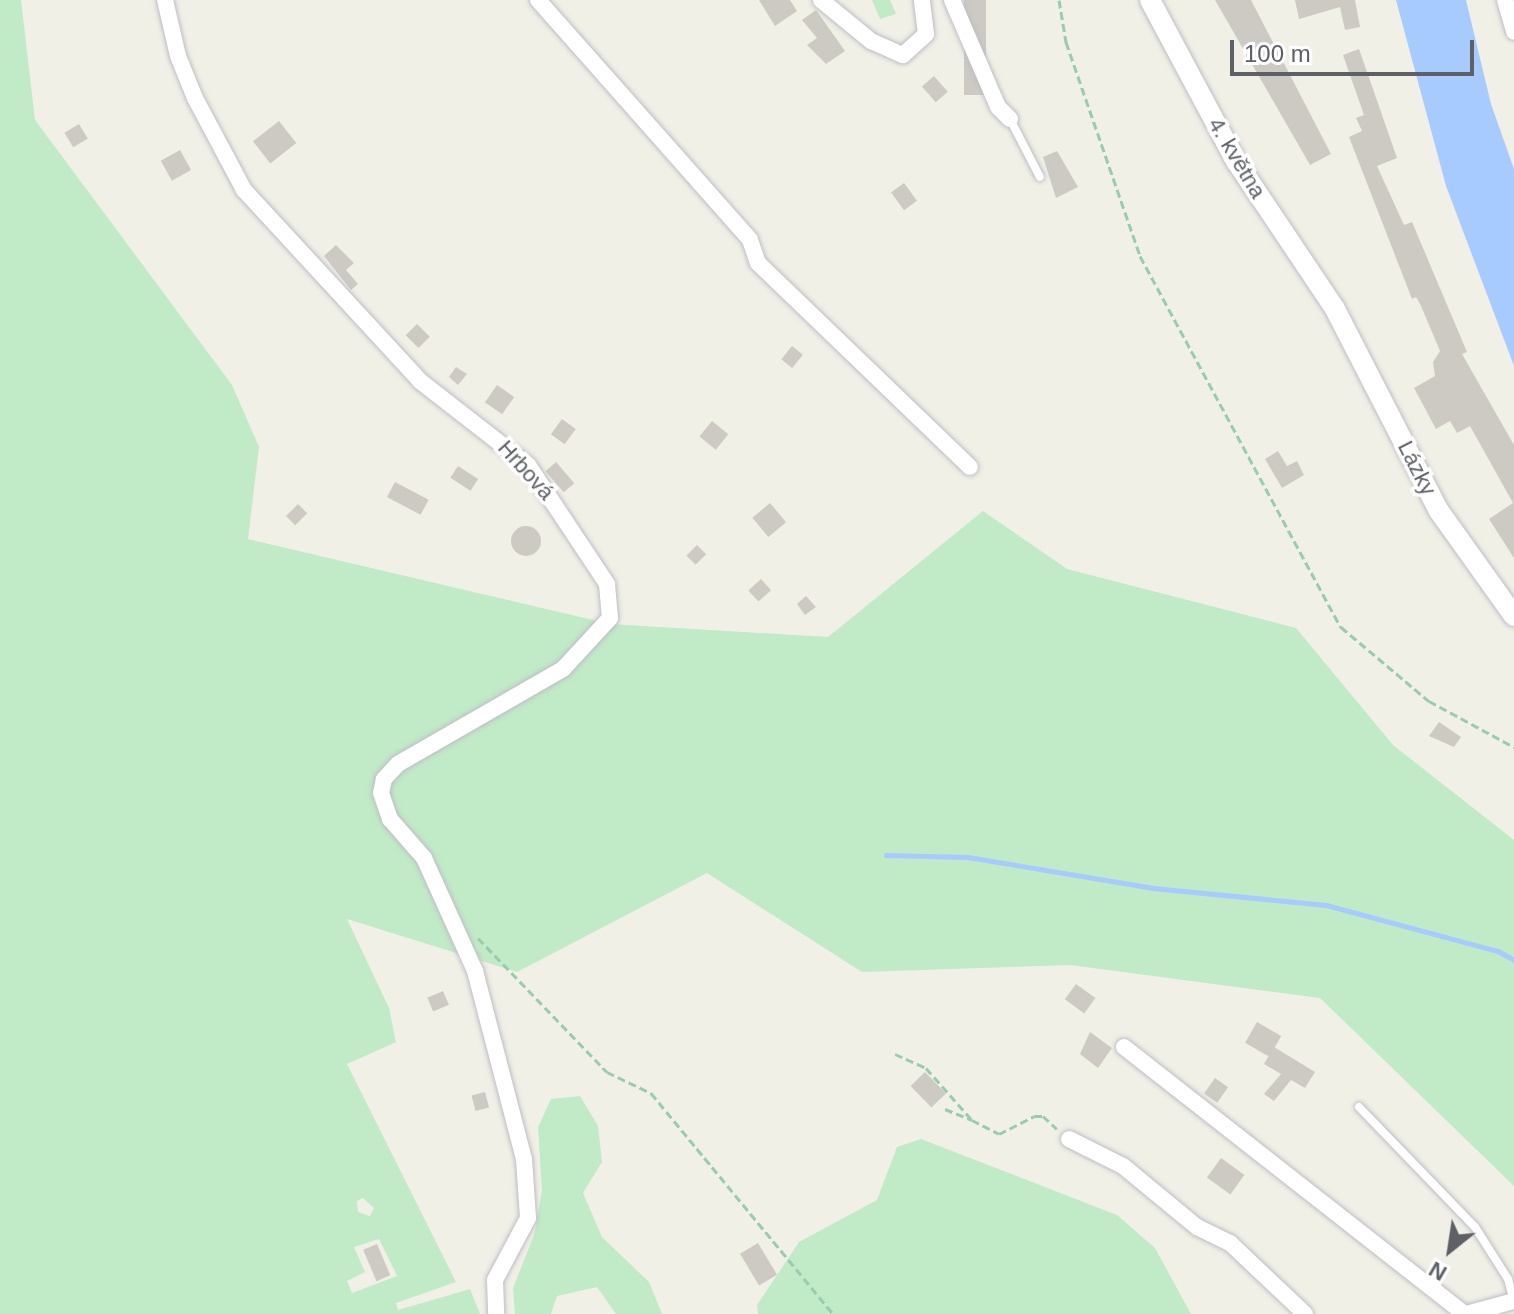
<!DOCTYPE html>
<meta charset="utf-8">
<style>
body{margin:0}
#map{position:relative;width:1514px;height:1314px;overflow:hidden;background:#f1f0e6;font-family:Helvetica,sans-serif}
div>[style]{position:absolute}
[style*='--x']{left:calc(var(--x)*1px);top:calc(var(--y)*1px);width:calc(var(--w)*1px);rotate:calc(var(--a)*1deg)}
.green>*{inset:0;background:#c1eac7}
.water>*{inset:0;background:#a7cbff}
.stream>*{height:5px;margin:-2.5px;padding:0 2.5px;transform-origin:2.5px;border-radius:2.5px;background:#a7cbff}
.building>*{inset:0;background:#cccac2;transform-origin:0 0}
.round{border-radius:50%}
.path>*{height:3px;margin-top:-1.5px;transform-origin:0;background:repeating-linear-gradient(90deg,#99ccaf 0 8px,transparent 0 12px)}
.roads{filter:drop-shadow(0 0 2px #bdbec5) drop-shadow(0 0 2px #bdbec5)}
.service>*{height:8px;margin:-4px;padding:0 4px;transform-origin:4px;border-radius:4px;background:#fff}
.minor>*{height:16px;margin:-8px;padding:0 8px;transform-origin:8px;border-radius:8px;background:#fff}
.tertiary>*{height:20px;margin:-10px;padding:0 10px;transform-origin:10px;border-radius:10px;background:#fff}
span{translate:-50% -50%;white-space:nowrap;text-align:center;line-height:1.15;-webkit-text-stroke:7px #fff;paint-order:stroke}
.street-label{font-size:22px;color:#5d6067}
.north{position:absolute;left:1410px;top:1210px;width:80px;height:80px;-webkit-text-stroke:6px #fff;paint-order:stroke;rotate:210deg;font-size:22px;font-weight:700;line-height:32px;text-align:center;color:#5d6067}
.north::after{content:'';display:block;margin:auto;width:28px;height:36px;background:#5d6067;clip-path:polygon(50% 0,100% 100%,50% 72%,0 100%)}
.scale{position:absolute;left:1230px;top:40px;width:244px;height:36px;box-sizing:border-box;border:4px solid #5d6067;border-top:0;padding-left:10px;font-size:24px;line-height:28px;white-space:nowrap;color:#5d6067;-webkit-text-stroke:6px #fff;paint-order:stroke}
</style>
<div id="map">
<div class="green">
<div style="clip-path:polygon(evenodd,0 0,21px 0,35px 120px,232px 385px,259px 447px,248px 539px,610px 624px,828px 637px,983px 511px,1067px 569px,1296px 628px,1393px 745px,1514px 840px,1514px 1186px,1320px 998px,1070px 965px,862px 972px,707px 873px,517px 972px,347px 919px,389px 1008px,396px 1042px,347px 1064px,456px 1282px,396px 1303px,398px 1310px,470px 1289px,480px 1314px,0 1314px,0 0,363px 1198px,374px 1208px,370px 1216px,358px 1212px,357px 1201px,363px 1198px,0 0,379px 1239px,397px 1276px,352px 1293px,347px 1281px,365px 1272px,354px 1247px,379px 1239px)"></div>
<div style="clip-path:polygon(872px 0,890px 0,896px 14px,880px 19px)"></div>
<div style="clip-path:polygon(580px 1096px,598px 1126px,602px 1162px,583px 1193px,602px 1237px,649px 1282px,662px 1314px,616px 1314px,597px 1287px,557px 1296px,551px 1314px,515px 1314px,513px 1288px,534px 1235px,542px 1191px,538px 1127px,551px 1099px)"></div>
<div style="clip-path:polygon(921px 1139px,1117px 1215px,1155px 1248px,1191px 1314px,758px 1314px,757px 1305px,799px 1242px,877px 1200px,897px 1147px)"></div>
</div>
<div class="water">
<div style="clip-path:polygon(1396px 0,1466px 0,1491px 104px,1514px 169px,1514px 366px,1446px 186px)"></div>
</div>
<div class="stream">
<div style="--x:886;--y:855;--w:82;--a:1.4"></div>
<div style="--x:968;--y:857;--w:188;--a:9.5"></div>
<div style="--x:1153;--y:888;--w:174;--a:5.6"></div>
<div style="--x:1326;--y:905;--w:178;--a:15"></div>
<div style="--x:1498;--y:951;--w:18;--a:29"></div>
</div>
<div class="building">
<div style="clip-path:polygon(759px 0,790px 0,797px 11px,775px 26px)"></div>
<div style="left:964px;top:0;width:22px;height:95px"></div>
<div style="clip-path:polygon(1215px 0,1251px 0,1331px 154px,1310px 165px)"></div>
<div style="clip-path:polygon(1295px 0,1355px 0,1360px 27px,1345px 30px,1340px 7px,1299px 19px)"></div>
<div style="clip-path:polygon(816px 10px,845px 51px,826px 64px,807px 45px,817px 38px,802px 20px)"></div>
<div style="clip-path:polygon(1359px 49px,1397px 158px,1377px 166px,1404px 225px,1412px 222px,1467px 352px,1462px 354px,1514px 445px,1514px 558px,1489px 519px,1513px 503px,1470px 426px,1457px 433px,1450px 421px,1436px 429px,1414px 388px,1435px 376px,1433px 362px,1440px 351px,1421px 306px,1416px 297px,1412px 299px,1349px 137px,1362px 131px,1356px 118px,1364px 115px,1343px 55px)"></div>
<div style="left:934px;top:76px;width:21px;height:16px;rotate:49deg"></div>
<div style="left:279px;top:121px;width:28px;height:33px;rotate:52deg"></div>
<div style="left:79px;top:124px;width:17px;height:17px;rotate:59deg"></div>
<div style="left:180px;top:150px;width:23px;height:22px;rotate:61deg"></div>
<div style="clip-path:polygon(1057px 151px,1078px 187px,1056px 198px,1043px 157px)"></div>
<div style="left:904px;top:183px;width:22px;height:16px;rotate:54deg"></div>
<div style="clip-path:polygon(336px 245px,354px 263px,346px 270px,358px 284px,351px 290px,324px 256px)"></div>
<div style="left:417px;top:324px;width:18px;height:16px;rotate:45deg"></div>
<div style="left:792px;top:346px;width:14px;height:17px;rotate:39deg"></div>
<div style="clip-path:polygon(456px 367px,467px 374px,458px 385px,449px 377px)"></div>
<div style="left:497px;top:385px;width:21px;height:21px;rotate:35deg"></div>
<div style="left:562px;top:419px;width:17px;height:19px;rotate:36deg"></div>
<div style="left:712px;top:421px;width:21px;height:20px;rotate:39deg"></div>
<div style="clip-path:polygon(1278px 451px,1287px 466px,1297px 461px,1304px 475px,1282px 488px,1265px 459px)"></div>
<div style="left:556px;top:462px;width:28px;height:14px;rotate:49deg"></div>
<div style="left:458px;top:466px;width:24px;height:14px;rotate:33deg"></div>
<div style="left:395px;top:482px;width:38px;height:17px;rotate:28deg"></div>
<div style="left:770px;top:503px;width:25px;height:23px;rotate:50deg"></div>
<div style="left:298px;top:504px;width:13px;height:17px;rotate:45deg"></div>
<div class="round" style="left:511px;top:526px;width:30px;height:30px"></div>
<div style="left:697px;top:545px;width:13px;height:15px;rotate:45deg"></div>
<div style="left:761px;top:579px;width:15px;height:17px;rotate:48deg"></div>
<div style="clip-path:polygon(806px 596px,816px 607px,805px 615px,797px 604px)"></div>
<div style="clip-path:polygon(1439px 722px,1461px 737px,1454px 747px,1429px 736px)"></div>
<div style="left:1076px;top:984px;width:24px;height:19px;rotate:36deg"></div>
<div style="left:443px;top:991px;width:15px;height:17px;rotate:67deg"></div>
<div style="left:1257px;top:1022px;width:28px;height:24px;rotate:30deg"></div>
<div style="clip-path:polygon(1090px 1032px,1112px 1048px,1098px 1068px,1080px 1054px)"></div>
<div style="clip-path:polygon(1274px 1047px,1315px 1072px,1305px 1088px,1291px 1080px,1274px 1101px,1264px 1094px,1281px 1074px,1264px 1064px)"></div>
<div style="left:925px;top:1072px;width:30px;height:20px;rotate:46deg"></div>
<div style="left:1215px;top:1078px;width:16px;height:19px;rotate:35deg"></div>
<div style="left:485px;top:1092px;width:16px;height:14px;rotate:75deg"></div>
<div style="left:1221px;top:1158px;width:29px;height:24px;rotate:36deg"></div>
<div style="left:758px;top:1243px;width:37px;height:21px;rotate:59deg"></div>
<div style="left:377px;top:1244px;width:34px;height:15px;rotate:67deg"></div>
</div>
<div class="path">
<div style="--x:1059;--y:0;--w:43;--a:80.5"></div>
<div style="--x:1066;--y:42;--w:226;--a:70.9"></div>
<div style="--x:1140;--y:256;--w:422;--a:61.6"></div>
<div style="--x:1341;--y:627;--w:115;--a:40.1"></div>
<div style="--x:1429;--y:701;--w:97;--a:28.4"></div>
<div style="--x:478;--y:938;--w:186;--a:46.1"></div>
<div style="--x:607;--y:1072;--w:49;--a:25.5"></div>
<div style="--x:651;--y:1093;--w:286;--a:50.5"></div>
<div style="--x:895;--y:1054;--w:34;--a:24"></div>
<div style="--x:926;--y:1068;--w:69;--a:48.5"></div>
<div style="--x:972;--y:1120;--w:30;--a:27"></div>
<div style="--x:999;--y:1134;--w:39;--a:-27"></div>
<div style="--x:1034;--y:1116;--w:9;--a:0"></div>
<div style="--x:1043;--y:1116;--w:19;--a:43"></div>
<div style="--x:945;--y:1109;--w:29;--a:22"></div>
</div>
<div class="roads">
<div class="service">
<div style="--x:1010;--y:119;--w:65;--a:62.7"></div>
<div style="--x:1359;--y:1107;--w:167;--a:46"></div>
<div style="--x:1475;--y:1227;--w:62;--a:57.6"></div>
<div style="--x:1508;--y:1279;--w:23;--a:75"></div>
</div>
<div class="minor">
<div style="--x:165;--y:0;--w:57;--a:76.9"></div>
<div style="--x:178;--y:56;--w:45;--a:68"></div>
<div style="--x:195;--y:98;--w:104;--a:62"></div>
<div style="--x:244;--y:190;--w:260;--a:47.3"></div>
<div style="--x:420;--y:381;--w:137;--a:37.9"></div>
<div style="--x:528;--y:465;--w:143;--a:56.4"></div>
<div style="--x:607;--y:584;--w:34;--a:85"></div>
<div style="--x:610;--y:618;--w:69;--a:132.7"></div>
<div style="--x:563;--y:669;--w:190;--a:150.1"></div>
<div style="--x:398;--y:764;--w:21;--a:133"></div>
<div style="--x:384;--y:779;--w:14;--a:102"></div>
<div style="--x:381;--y:793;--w:28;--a:71"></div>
<div style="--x:390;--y:819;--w:52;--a:48.9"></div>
<div style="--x:424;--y:858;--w:124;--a:65.7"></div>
<div style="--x:475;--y:971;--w:194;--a:75.4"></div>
<div style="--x:524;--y:1159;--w:59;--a:86.1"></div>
<div style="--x:528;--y:1218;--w:70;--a:118"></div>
<div style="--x:495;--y:1280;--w:34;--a:88"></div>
<div style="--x:538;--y:0;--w:320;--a:48.5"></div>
<div style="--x:750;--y:240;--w:24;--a:71"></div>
<div style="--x:758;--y:263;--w:294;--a:43.9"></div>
<div style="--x:821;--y:0;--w:65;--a:39.4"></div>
<div style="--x:871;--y:41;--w:35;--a:24"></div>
<div style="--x:903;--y:55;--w:31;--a:-42"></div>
<div style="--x:926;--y:34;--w:34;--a:-97"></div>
<div style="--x:952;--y:0;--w:116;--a:66.7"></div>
<div style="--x:998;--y:107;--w:17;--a:45"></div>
<div style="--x:1505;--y:0;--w:33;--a:74"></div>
<div style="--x:1124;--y:1047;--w:432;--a:38.1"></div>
<div style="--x:1069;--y:1139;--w:60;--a:26.6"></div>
<div style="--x:1123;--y:1166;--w:96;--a:39.5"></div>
<div style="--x:1197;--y:1227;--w:37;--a:26"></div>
<div style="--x:1230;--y:1243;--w:103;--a:43.4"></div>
<div style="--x:1466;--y:1314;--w:50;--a:-15.2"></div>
</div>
<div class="tertiary">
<div style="--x:1150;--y:0;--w:183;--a:61.9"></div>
<div style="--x:1236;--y:161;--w:178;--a:56.2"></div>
<div style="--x:1335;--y:309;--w:227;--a:62.8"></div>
<div style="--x:1439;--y:511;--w:129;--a:54.5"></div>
</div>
</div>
<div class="street-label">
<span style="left:1237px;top:158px;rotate:59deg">4. května</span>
<span style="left:1417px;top:468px;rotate:63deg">Lázky</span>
<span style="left:526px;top:470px;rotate:48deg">Hrbová</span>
</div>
<div class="north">N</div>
<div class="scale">100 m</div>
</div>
